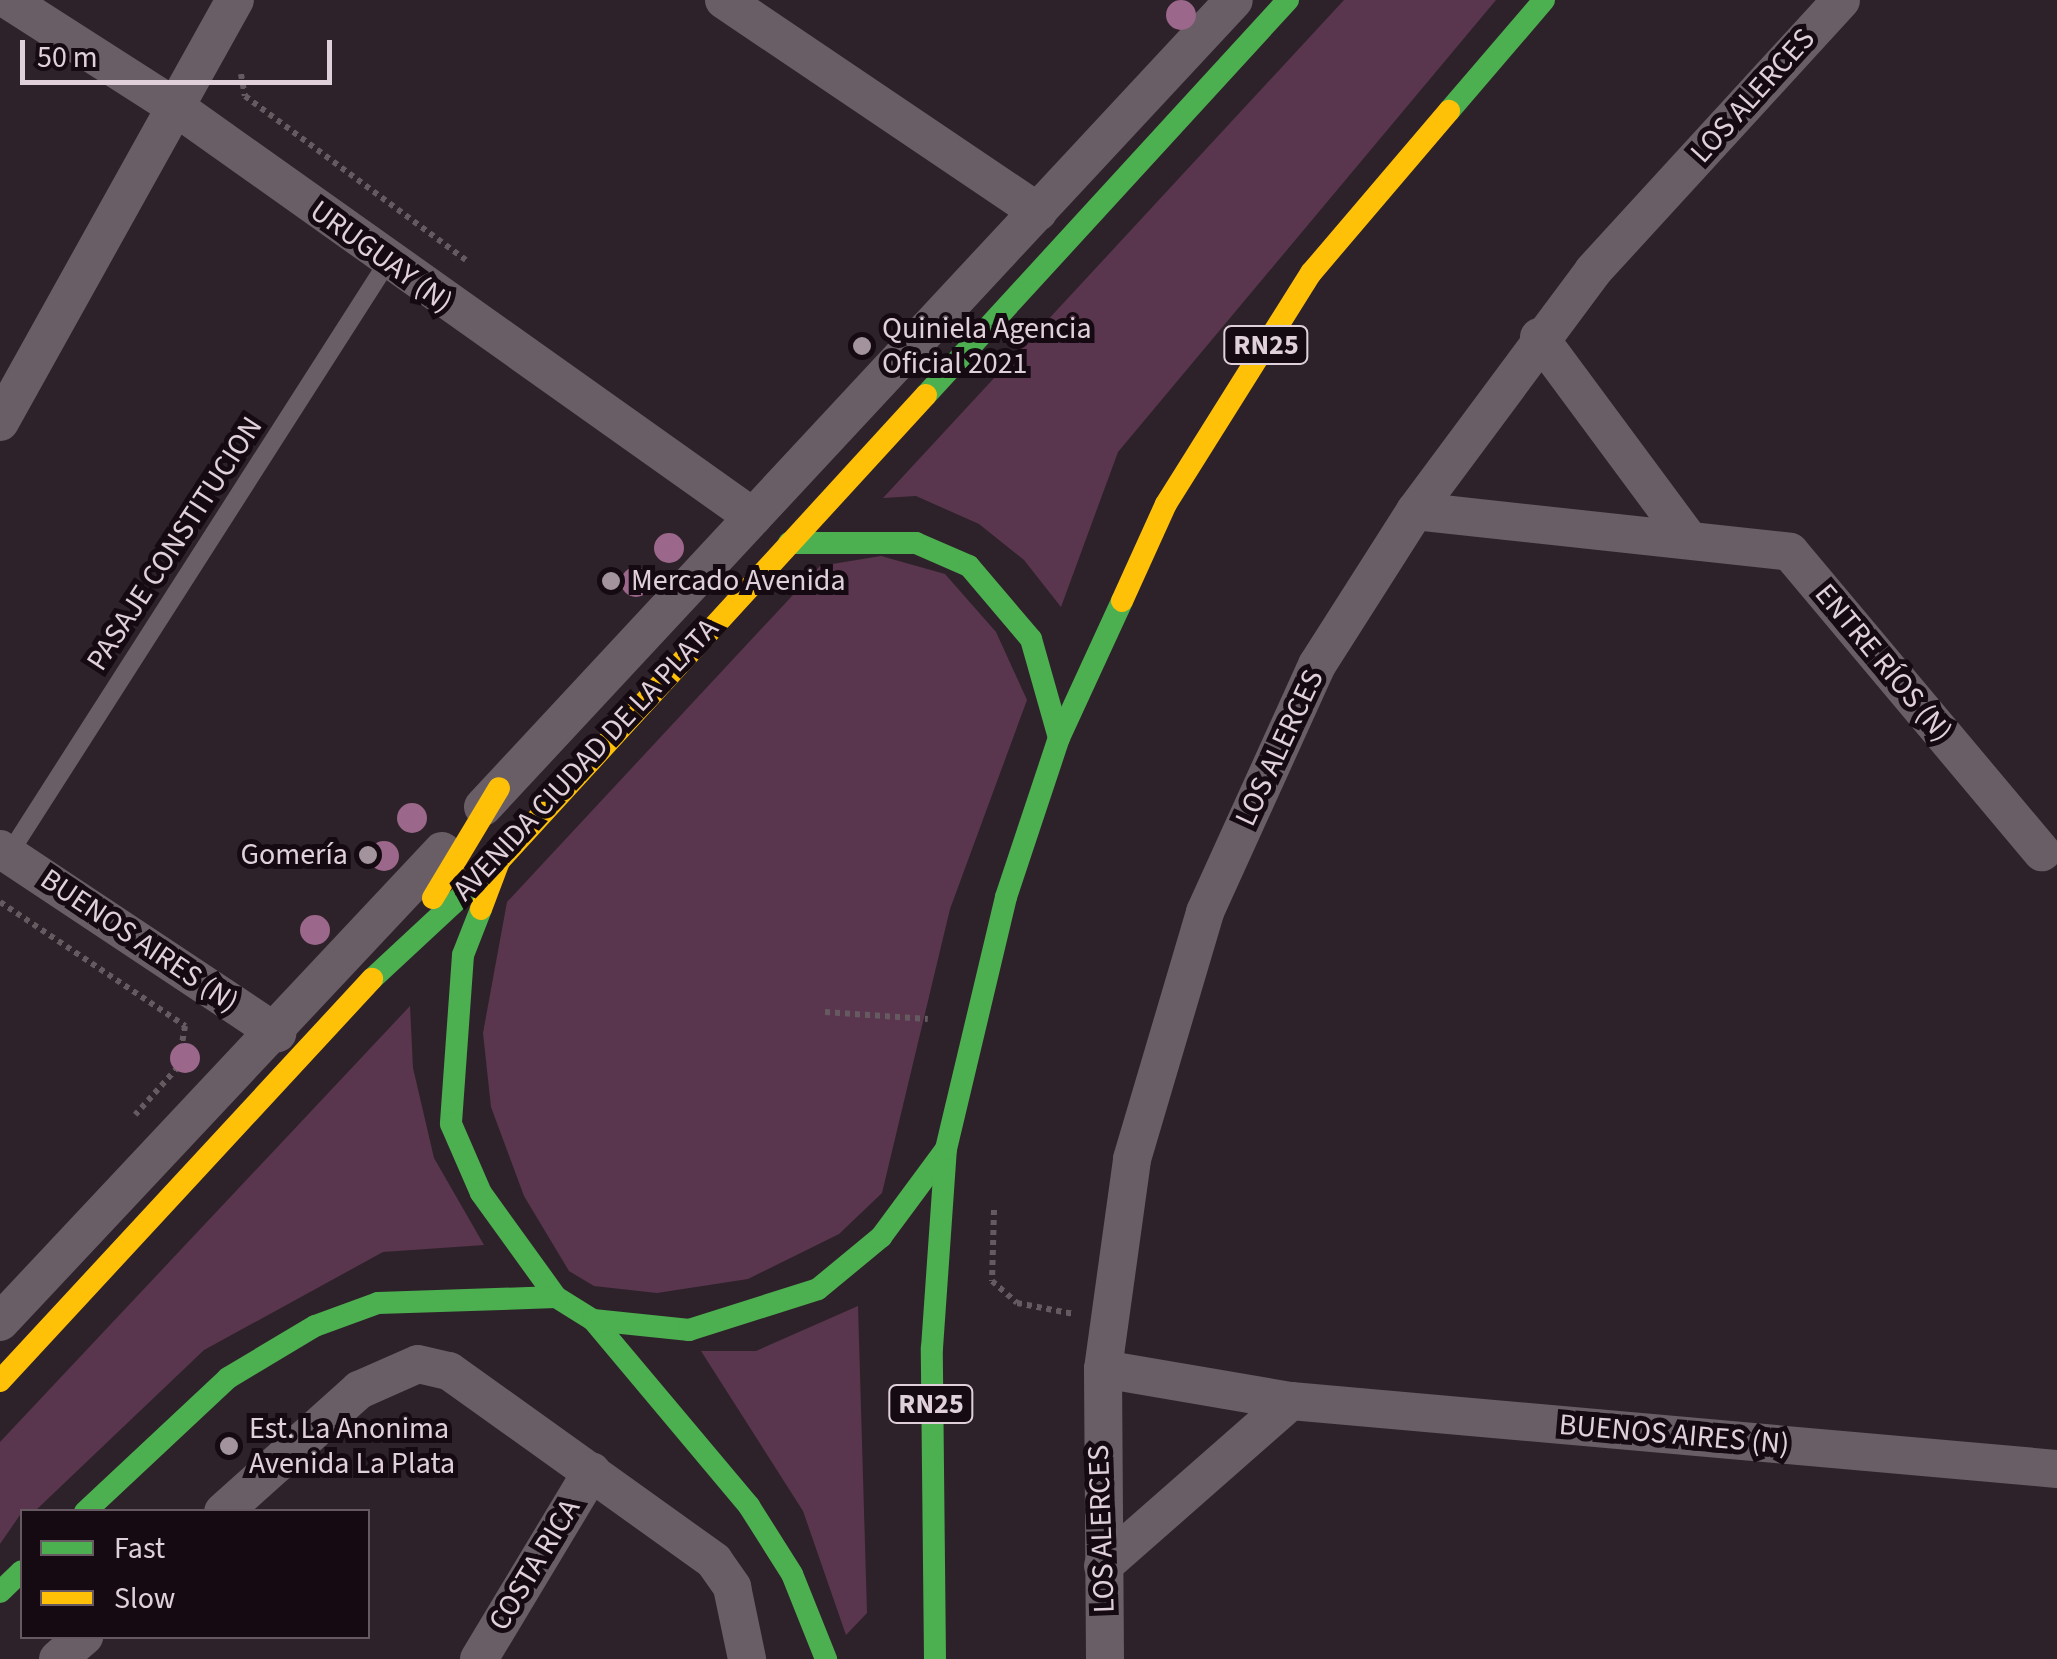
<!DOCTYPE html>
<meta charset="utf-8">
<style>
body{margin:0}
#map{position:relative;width:2057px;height:1659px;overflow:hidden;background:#2e222a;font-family:"Source Sans 3",sans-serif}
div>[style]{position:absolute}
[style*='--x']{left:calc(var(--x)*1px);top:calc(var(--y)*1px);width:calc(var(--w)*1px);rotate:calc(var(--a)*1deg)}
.green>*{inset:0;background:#59364e}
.path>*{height:6px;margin-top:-3px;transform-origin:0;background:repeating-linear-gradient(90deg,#645a60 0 5px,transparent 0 10px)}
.lane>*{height:18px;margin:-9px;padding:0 9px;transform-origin:9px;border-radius:9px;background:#695e65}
.street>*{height:38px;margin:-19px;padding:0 19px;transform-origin:19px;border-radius:19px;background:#695e65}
.fast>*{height:22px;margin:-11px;padding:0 11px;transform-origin:11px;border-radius:11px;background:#4caf50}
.slow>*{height:22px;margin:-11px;padding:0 11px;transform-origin:11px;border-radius:11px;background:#ffc107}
.trees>*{width:30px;height:30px;margin:-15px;border-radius:50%;background:#9b678a}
.dots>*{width:28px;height:28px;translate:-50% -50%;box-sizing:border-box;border:5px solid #150a11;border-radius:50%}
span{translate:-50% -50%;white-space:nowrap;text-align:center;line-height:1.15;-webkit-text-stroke:10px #150a11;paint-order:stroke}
.shield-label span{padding:2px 8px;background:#150a11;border:2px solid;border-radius:8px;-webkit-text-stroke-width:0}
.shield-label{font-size:28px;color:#e0d0da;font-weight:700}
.street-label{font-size:30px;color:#e0d0da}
.poi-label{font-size:30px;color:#e0d0da}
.left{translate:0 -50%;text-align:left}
.right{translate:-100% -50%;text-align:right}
.legend{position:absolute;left:20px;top:1509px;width:350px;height:130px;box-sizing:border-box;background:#150a11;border:2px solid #665961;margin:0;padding:12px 18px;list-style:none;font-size:30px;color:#e0d0da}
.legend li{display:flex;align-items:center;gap:20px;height:50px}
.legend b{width:50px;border:2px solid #665961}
.scale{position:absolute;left:20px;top:40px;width:312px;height:45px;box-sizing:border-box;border:5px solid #e0d0da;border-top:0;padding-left:12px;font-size:30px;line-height:35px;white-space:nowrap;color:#e0d0da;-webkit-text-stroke:8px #150a11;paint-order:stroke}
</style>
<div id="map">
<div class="green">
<div style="clip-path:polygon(1344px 0,1496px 0,1118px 452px,1061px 607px,1024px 560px,979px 524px,916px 496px,883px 498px)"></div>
<div style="clip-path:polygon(881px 556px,945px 574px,996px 632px,1027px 700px,950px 909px,882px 1193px,839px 1234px,748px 1279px,657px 1293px,594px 1286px,569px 1271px,524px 1196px,491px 1107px,483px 1033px,507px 902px,820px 566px)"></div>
<div style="clip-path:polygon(410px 1006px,413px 1068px,434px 1158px,484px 1245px,383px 1252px,204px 1350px,35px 1511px,22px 1512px,0 1544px,0 1442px)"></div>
<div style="clip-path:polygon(858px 1306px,867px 1613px,846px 1635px,803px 1511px,701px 1351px,756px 1351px)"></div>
</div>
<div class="path">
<div style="--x:241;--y:74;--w:22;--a:80"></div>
<div style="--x:245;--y:96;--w:275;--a:36.6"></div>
<div style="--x:0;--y:902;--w:223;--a:33.8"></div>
<div style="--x:185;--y:1026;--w:42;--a:99.7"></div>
<div style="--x:178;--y:1067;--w:64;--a:131.9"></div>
<div style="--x:825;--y:1012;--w:103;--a:3.9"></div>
<div style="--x:994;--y:1210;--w:71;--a:91.6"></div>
<div style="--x:992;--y:1281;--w:33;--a:41"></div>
<div style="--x:1017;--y:1303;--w:58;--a:10.9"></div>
</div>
<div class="lane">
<div style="--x:9;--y:854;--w:702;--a:-57.4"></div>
</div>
<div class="street">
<div style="--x:8;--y:0;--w:197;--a:32.6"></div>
<div style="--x:174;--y:106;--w:710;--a:35.37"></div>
<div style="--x:724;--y:0;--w:379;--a:34"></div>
<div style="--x:1539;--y:337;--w:252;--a:53.5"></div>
<div style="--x:0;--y:422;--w:483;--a:-60.9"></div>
<div style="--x:1415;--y:511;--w:377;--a:6.2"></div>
<div style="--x:1790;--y:552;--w:392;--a:50"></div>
<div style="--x:483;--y:807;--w:1102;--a:-47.06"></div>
<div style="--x:0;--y:849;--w:333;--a:33.6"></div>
<div style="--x:0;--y:1322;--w:646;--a:-46.82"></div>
<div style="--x:1103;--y:1369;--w:191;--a:9.7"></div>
<div style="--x:1291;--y:1401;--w:769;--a:5.07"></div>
<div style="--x:223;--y:1512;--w:183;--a:-41.9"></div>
<div style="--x:359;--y:1390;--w:64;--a:-23.8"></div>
<div style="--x:418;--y:1364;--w:32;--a:13"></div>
<div style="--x:449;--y:1371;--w:326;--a:35.6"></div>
<div style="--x:714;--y:1561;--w:32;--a:55"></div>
<div style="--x:732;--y:1587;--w:74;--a:78.2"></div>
<div style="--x:1103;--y:1566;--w:250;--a:-41.3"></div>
<div style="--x:58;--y:1659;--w:35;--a:-41"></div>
<div style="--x:479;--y:1659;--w:219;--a:-59"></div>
<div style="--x:1105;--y:1659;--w:290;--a:-90.4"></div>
<div style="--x:1103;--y:1369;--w:212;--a:-82.1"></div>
<div style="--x:1132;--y:1159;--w:258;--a:-73.5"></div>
<div style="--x:1205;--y:912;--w:271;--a:-65.6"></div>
<div style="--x:1317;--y:665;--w:183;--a:-57.5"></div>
<div style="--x:1415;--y:511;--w:299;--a:-53.4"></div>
<div style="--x:1593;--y:271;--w:367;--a:-47.5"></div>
</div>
<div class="fast">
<div style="--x:1449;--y:111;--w:146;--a:-49.4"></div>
<div style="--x:926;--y:395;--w:536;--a:-47.5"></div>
<div style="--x:789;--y:543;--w:127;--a:0"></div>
<div style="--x:916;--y:543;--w:58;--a:23.5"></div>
<div style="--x:969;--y:566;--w:96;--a:49.7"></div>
<div style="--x:1031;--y:639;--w:103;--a:74.2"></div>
<div style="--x:481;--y:909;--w:49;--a:111.4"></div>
<div style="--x:463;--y:955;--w:169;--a:94.1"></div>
<div style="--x:451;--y:1124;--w:75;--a:66.5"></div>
<div style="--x:481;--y:1193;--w:128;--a:54.2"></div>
<div style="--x:556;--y:1297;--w:44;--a:31.9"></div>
<div style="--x:593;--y:1320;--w:243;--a:50"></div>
<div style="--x:749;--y:1506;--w:80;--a:57.7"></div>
<div style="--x:792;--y:1574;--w:92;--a:68.2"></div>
<div style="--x:372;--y:979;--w:173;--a:-42.9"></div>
<div style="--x:593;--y:1320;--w:97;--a:5.9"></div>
<div style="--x:689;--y:1330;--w:135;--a:-17.6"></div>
<div style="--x:818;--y:1289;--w:82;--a:-39.5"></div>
<div style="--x:881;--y:1237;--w:109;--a:-53.5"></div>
<div style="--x:85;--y:1512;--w:196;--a:-43.1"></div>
<div style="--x:228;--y:1378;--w:101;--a:-30.9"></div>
<div style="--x:315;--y:1326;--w:67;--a:-20.1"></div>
<div style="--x:378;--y:1303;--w:178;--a:-1.9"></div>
<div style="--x:0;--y:1592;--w:30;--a:-44"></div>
<div style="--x:935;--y:1659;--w:311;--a:-90.6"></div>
<div style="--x:932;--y:1348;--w:199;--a:-86"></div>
<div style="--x:946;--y:1149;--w:259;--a:-76.6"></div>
<div style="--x:1006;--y:897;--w:168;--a:-71.6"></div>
<div style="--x:1059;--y:738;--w:151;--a:-65.3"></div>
</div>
<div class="slow">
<div style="--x:1122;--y:601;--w:107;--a:-65.6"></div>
<div style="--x:1166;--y:504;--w:273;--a:-57.9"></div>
<div style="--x:1311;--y:273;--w:213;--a:-49.6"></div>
<div style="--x:433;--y:898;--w:128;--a:-59"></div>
<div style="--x:481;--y:909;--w:51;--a:-69.4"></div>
<div style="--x:499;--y:861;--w:632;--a:-47.5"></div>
<div style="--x:0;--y:1381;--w:548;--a:-47.22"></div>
</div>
<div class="trees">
<div style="left:1181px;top:15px"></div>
<div style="left:669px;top:548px"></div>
<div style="left:636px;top:582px"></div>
<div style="left:412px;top:818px"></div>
<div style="left:384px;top:856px"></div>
<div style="left:315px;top:930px"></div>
<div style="left:185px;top:1058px"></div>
</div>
<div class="dots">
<div style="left:862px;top:346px;background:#a2939c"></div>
<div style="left:611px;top:581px;background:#a2939c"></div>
<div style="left:368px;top:855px;background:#a2939c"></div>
<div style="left:229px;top:1446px;background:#a2939c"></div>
</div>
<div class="shield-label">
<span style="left:1266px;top:345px">RN25</span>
<span style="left:931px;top:1404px">RN25</span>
</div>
<div class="street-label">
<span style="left:1753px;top:96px;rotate:-48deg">LOS ALERCES</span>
<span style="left:381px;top:257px;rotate:36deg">URUGUAY (N)</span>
<span style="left:175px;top:544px;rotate:-57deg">PASAJE CONSTITUCION</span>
<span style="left:1883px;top:663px;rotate:50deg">ENTRE RÍOS (N)</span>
<span style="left:1280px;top:748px;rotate:-65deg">LOS ALERCES</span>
<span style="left:586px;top:760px;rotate:-47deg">AVENIDA CIUDAD DE LA PLATA</span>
<span style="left:139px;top:941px;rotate:34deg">BUENOS AIRES (N)</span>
<span style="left:1674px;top:1435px;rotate:5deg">BUENOS AIRES (N)</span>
<span style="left:1102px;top:1529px;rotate:-92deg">LOS ALERCES</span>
<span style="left:535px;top:1565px;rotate:-59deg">COSTA RICA</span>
</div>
<div class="poi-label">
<span class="left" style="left:882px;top:346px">Quiniela Agencia<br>Oficial 2021</span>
<span class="left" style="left:631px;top:581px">Mercado Avenida</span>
<span class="right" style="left:348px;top:855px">Gomería</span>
<span class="left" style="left:249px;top:1446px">Est. La Anonima<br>Avenida La Plata</span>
</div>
<ul class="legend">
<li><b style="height:12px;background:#4caf50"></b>Fast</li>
<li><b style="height:12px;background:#ffc107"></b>Slow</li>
</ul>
<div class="scale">50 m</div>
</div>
